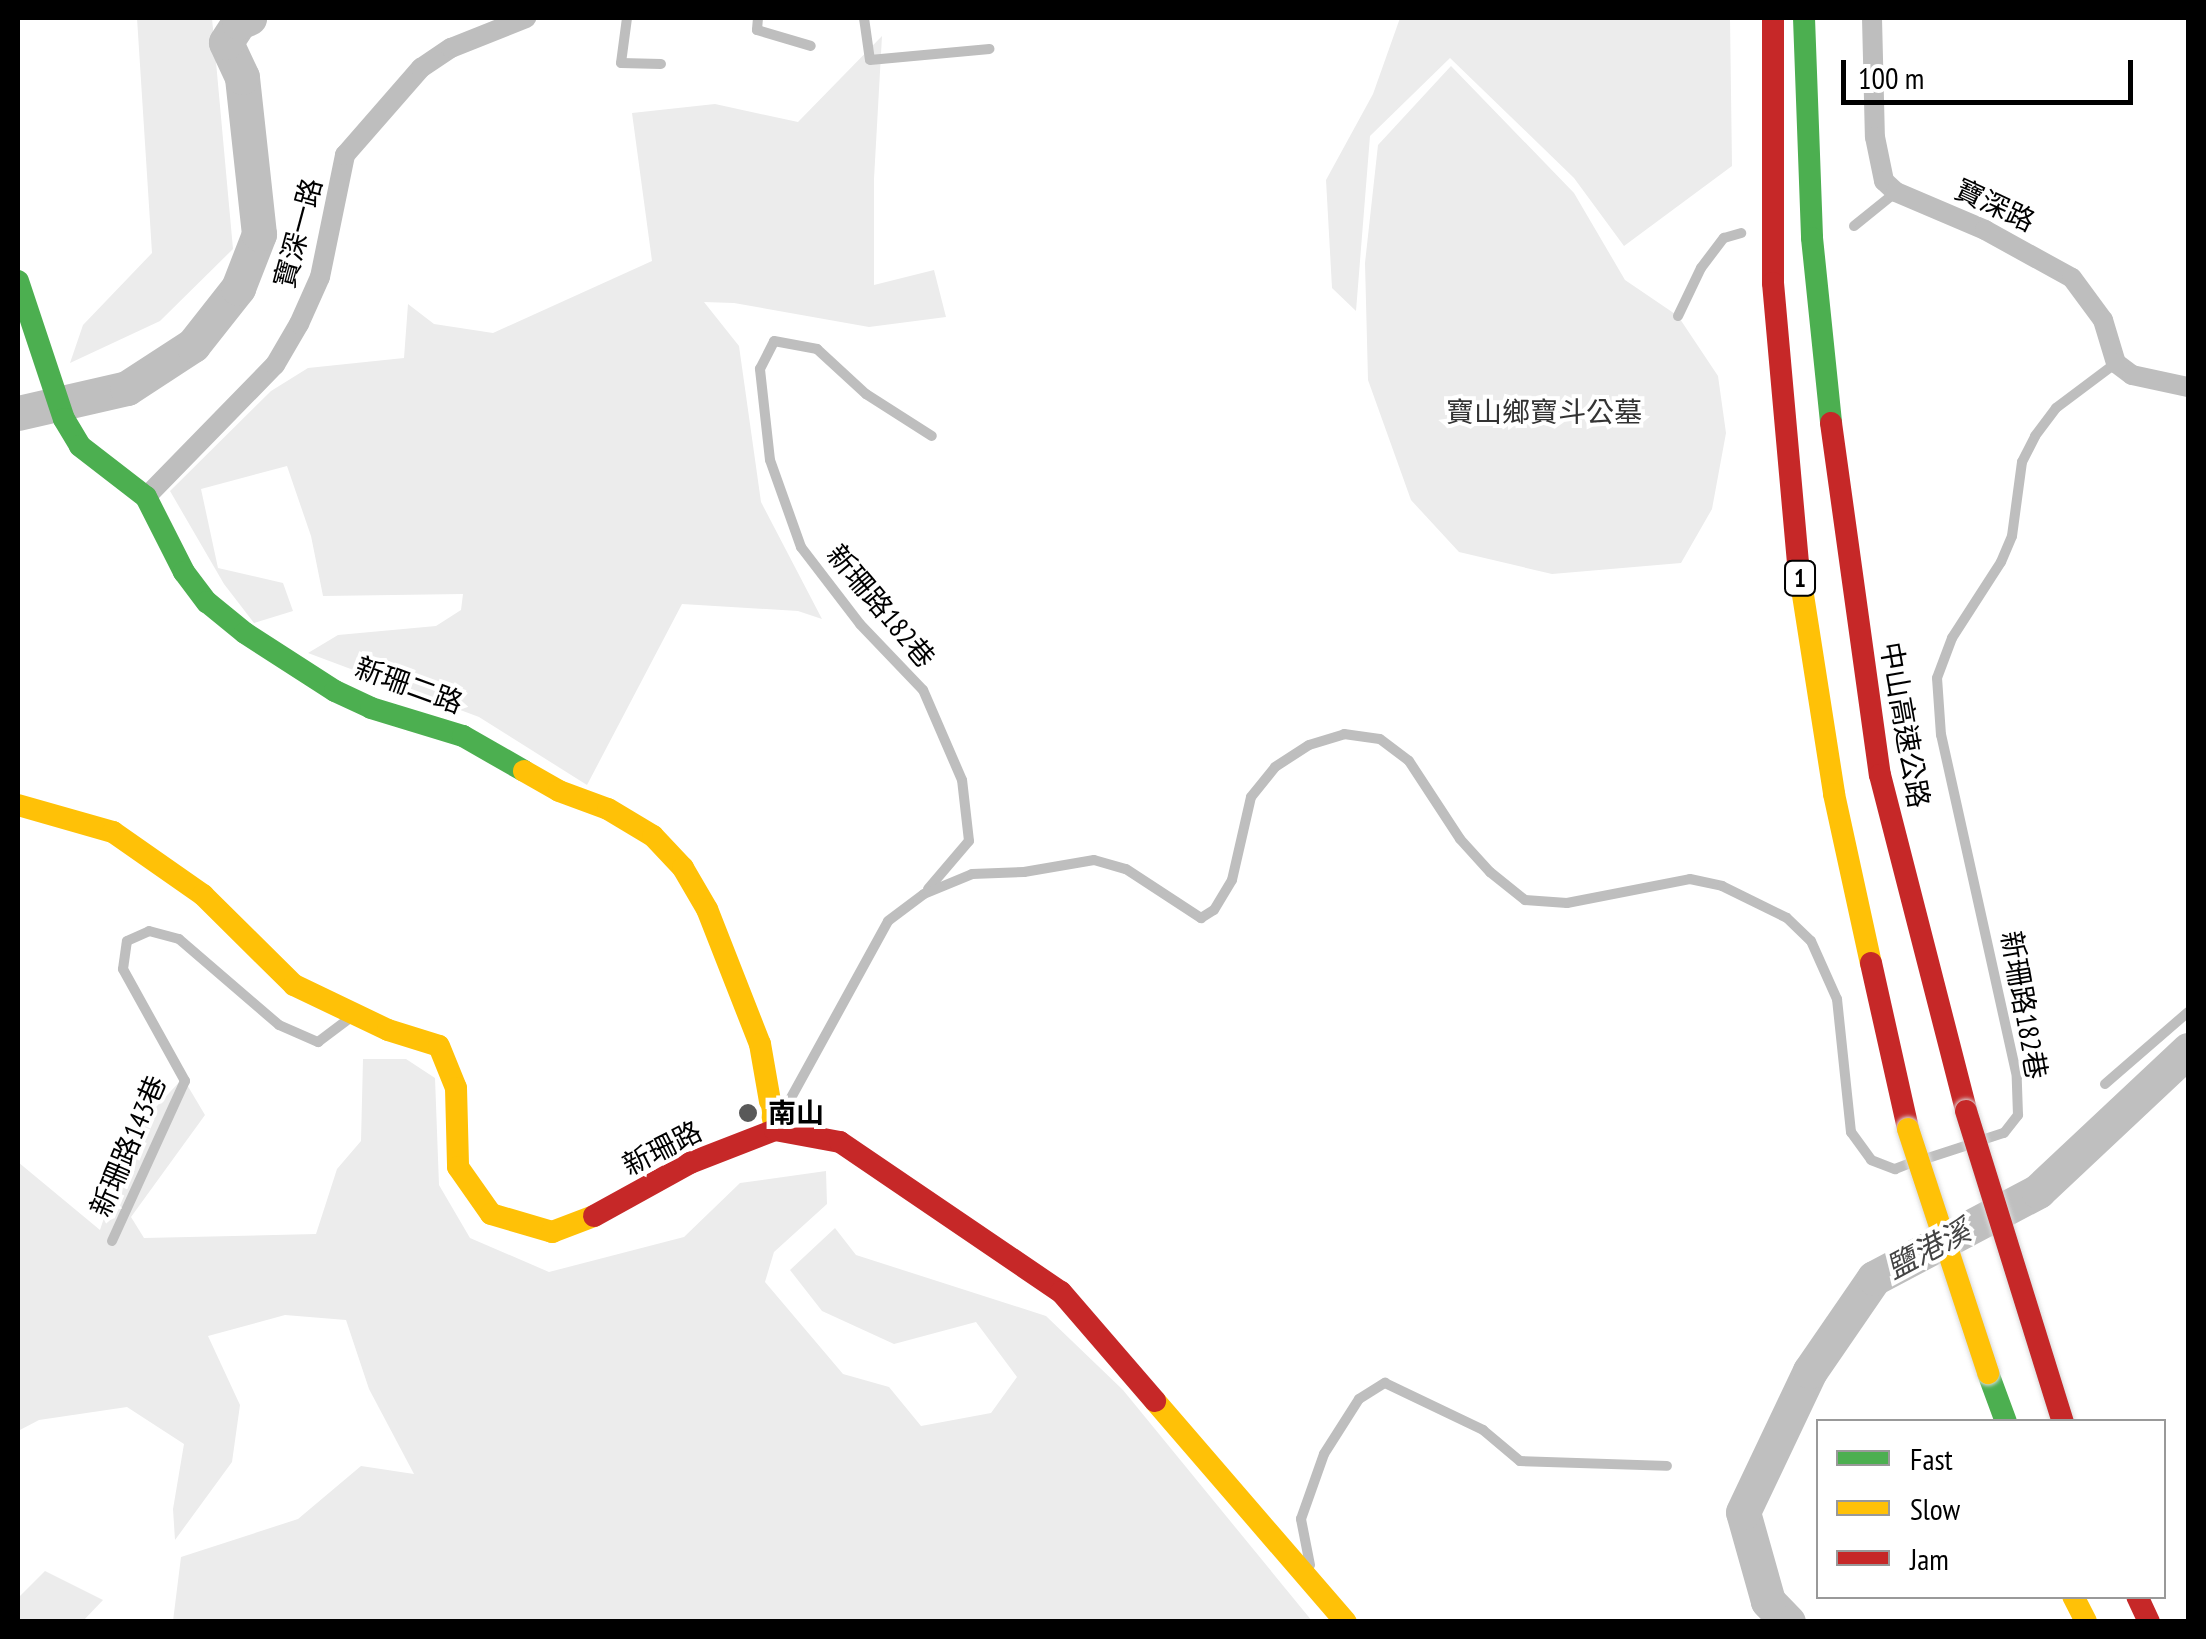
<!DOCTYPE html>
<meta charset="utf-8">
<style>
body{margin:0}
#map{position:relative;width:2206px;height:1639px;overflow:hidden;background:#fff;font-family:"PT Sans Narrow","Noto Sans TC",sans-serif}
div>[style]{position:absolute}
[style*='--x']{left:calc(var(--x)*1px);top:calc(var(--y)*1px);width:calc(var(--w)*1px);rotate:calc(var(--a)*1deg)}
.green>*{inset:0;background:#ececec}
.river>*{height:35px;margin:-17.5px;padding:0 17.5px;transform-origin:17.5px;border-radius:17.5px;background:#bfbfbf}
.lane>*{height:10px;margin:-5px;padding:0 5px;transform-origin:5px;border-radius:5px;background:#bebebe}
.street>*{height:20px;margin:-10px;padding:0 10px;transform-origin:10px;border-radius:10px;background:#bebebe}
.fast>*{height:22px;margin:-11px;padding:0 11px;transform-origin:11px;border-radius:11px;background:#4caf50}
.slow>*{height:22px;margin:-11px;padding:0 11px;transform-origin:11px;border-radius:11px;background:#ffc107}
.jam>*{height:22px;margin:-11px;padding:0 11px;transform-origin:11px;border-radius:11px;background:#c62828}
.bridges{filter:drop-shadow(0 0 2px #dbdbdb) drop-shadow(0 0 2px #dbdbdb)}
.slow-bridge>*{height:22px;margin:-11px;padding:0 11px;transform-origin:11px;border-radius:11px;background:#ffc107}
.jam-bridge>*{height:22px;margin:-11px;padding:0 11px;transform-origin:11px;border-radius:11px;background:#c62828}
.dots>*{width:28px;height:28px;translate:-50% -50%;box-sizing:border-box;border:5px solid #fff;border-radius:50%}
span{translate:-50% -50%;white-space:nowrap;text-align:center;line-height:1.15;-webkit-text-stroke:8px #fff;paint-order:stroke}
.shield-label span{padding:2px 8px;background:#fff;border:2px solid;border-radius:8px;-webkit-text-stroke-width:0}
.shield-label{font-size:25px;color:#000;font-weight:700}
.street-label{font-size:28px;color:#000}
.park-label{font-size:28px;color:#333}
.poi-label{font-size:28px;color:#000;font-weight:700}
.left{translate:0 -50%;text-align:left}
.water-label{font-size:30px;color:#444;font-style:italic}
.frame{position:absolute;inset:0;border:20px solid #000;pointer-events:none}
.legend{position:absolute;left:1816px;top:1419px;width:350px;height:180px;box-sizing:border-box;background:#fff;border:2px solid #999;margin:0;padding:12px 18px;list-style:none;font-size:30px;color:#000}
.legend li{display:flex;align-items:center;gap:20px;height:50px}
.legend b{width:50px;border:2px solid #999}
.scale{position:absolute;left:1841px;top:60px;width:292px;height:45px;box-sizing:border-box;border:5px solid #000;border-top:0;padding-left:12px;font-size:30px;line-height:35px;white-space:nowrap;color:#000;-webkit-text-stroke:8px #fff;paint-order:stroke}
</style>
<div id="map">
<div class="green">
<div style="clip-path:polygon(137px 18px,212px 18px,233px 249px,160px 321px,70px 363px,83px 325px,152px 253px)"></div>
<div style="clip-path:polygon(1400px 18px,1730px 18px,1732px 166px,1624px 246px,1574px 178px,1450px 58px,1370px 136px,1356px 311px,1332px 288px,1326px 180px,1373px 94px)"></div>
<div style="clip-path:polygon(882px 36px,874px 179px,874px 285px,934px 270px,946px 317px,869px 327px,734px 303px,704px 302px,739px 346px,761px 502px,822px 619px,798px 611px,682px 604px,587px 785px,479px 717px,308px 653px,338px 635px,436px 626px,461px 610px,463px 594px,323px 596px,311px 536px,287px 466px,201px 489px,218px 568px,283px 583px,293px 611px,254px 623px,224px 584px,170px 491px,271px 391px,308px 368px,404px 358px,408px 304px,434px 324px,493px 333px,652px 261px,632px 113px,715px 104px,798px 122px)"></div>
<div style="clip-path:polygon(1451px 66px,1574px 193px,1625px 280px,1678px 316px,1718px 376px,1726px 433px,1712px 509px,1681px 563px,1552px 574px,1459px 552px,1411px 500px,1368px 380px,1365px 263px,1378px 145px)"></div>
<div style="clip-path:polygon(363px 1059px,406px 1059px,435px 1078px,439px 1185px,470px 1238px,549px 1272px,684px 1237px,740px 1183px,826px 1171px,827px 1204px,774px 1252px,765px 1282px,843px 1374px,889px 1387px,921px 1426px,991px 1413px,1017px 1377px,976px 1322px,894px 1344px,822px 1311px,790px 1270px,835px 1228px,856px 1255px,1046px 1316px,1123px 1390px,1312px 1621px,173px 1621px,181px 1557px,298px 1519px,361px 1466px,414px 1474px,369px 1389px,346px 1320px,285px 1315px,208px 1336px,240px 1405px,232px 1462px,175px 1540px,173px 1509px,184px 1444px,127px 1407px,39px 1420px,18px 1431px,18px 1162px,100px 1230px,132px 1133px,183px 1078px,205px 1115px,131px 1217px,144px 1238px,316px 1234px,337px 1169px,361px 1141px)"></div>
<div style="clip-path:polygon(45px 1571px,103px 1600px,83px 1621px,18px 1621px,18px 1598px)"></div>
</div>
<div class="river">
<div style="--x:18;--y:413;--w:112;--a:-12.9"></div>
<div style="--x:127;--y:388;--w:79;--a:-33.1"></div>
<div style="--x:193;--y:345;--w:73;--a:-51.7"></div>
<div style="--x:238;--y:288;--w:58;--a:-68.7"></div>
<div style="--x:259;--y:234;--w:158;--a:-96.2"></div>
<div style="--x:242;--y:77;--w:38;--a:-115"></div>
<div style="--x:226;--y:42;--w:24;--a:-57"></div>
<div style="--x:239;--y:22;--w:11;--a:-22"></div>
<div style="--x:1788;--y:1622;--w:29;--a:-134"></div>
<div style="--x:1768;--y:1601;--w:92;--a:-105.7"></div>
<div style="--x:1743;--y:1512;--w:156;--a:-64.6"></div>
<div style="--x:1810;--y:1371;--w:113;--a:-55.5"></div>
<div style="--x:1874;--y:1278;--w:186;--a:-27.9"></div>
<div style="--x:2038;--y:1191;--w:206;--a:-43.2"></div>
</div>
<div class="lane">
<div style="--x:627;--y:18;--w:45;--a:97.6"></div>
<div style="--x:621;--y:63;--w:40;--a:1.4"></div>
<div style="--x:758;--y:18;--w:12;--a:95"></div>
<div style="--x:757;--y:30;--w:56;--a:16.5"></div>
<div style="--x:864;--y:18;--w:42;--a:81.9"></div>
<div style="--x:870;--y:60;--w:120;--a:-5.3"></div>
<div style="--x:1854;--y:226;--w:54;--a:-39"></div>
<div style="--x:1678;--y:316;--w:53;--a:-64.4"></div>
<div style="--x:1701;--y:268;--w:38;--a:-53"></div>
<div style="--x:1724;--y:238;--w:18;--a:-16"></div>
<div style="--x:928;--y:889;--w:63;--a:-49.5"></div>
<div style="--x:969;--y:841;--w:61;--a:-96.5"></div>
<div style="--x:962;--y:780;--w:98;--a:-113.4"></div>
<div style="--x:923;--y:690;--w:91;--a:-133.7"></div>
<div style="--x:860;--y:624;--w:97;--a:-127.5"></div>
<div style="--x:801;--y:547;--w:92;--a:-109.6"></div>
<div style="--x:770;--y:460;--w:92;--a:-96.3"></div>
<div style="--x:760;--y:369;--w:31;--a:-63"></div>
<div style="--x:774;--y:341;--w:44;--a:10.5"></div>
<div style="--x:817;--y:349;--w:67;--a:42.6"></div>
<div style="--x:866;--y:394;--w:78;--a:32.5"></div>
<div style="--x:2105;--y:1084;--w:110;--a:-40.9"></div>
<div style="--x:781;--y:1116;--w:222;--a:-61.2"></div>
<div style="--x:888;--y:921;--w:45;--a:-36.9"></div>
<div style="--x:924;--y:894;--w:52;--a:-22.6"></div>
<div style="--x:972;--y:874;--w:52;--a:-2.2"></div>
<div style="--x:1024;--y:872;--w:71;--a:-9.7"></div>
<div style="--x:1094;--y:860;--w:33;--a:16"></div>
<div style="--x:1126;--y:869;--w:90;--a:33.2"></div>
<div style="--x:1201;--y:918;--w:15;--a:-32"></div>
<div style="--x:1214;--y:910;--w:35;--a:-59"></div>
<div style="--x:1232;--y:880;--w:85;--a:-77.1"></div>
<div style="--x:1251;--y:797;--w:38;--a:-51"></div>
<div style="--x:1275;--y:767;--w:40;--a:-32.9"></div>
<div style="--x:1309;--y:745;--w:37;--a:-17"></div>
<div style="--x:1344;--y:734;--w:36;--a:8"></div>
<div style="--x:1380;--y:739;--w:36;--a:37"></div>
<div style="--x:1409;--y:761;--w:93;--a:56.8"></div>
<div style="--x:1460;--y:839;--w:45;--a:47.7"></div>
<div style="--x:1490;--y:872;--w:45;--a:38.7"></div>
<div style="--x:1525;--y:900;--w:42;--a:4.1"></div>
<div style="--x:1567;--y:903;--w:125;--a:-11"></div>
<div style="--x:1690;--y:879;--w:33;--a:12"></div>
<div style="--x:1722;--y:886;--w:72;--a:26.2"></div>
<div style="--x:1787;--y:918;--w:33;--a:44"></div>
<div style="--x:1811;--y:941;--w:64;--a:65.9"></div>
<div style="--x:1837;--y:999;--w:134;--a:84"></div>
<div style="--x:1851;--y:1132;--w:34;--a:54"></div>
<div style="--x:1871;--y:1160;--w:26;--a:21"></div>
<div style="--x:1895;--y:1169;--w:17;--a:-21"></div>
<div style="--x:1985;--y:1139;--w:20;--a:-18"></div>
<div style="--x:2004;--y:1133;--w:23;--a:-52"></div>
<div style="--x:2018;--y:1115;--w:38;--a:-92"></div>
<div style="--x:2017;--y:1077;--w:350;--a:-102.5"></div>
<div style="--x:1941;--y:735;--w:57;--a:-94"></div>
<div style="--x:1937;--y:678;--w:43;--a:-69.4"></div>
<div style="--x:1952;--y:638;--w:90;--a:-57.2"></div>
<div style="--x:2001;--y:562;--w:28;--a:-67"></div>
<div style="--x:2012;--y:536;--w:75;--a:-82.3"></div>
<div style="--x:2022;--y:462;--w:29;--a:-63"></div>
<div style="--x:2035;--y:436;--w:35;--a:-53"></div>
<div style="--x:2056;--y:408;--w:75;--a:-36.9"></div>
<div style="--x:1928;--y:1158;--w:42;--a:-18"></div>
<div style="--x:112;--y:1241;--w:176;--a:-65.5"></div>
<div style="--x:185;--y:1081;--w:128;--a:-119"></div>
<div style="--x:123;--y:969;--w:28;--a:-82"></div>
<div style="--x:127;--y:941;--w:24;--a:-24"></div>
<div style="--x:149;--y:931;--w:31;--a:15"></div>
<div style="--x:179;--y:939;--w:132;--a:40.7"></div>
<div style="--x:279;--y:1025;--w:43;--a:23.6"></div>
<div style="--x:318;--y:1042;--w:40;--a:-37"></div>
<div style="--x:1310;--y:1565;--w:47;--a:-101.1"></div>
<div style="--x:1301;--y:1519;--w:69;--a:-70.5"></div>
<div style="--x:1324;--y:1454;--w:65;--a:-57.5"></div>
<div style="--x:1359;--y:1399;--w:31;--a:-32"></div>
<div style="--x:1385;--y:1383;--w:109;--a:25.6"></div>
<div style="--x:1483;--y:1430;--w:48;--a:40"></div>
<div style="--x:1520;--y:1461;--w:147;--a:1.9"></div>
</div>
<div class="street">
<div style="--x:1872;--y:18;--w:119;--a:88.6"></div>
<div style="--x:1875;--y:137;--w:45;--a:78.4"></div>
<div style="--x:1884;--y:181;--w:16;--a:43"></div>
<div style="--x:1896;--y:192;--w:97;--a:23.1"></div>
<div style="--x:1985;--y:230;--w:99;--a:28.9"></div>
<div style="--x:2072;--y:278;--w:52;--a:53.6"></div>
<div style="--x:2103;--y:320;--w:45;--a:73.2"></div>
<div style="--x:2116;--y:363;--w:20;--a:37"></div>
<div style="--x:2132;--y:375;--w:57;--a:12.1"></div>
<div style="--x:146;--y:497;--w:185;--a:-45.7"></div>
<div style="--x:275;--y:365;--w:48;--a:-59.7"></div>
<div style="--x:299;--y:324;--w:51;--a:-65.9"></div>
<div style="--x:320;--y:277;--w:125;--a:-78.4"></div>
<div style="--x:345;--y:155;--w:116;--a:-48.9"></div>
<div style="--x:421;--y:68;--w:36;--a:-34"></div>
<div style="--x:451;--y:48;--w:81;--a:-21.8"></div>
</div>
<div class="fast">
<div style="--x:1804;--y:18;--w:220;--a:87.9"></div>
<div style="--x:1812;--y:238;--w:186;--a:84.1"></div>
<div style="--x:18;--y:281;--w:145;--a:71.6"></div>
<div style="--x:64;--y:419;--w:31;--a:59"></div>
<div style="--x:80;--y:446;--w:83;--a:37.7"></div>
<div style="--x:146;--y:497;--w:84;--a:63.1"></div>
<div style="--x:184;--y:572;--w:38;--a:53"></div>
<div style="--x:207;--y:602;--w:49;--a:39.2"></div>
<div style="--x:245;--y:633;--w:107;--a:32.8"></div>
<div style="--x:335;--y:691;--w:40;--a:25"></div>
<div style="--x:371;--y:708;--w:96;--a:16.9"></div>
<div style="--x:463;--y:736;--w:70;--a:29.8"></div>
<div style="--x:1988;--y:1373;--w:52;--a:69.8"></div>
</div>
<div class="slow">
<div style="--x:1798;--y:563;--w:234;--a:81.1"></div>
<div style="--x:1834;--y:794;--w:173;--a:77.7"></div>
<div style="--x:524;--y:771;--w:40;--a:29.7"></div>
<div style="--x:559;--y:791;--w:52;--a:20.2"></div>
<div style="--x:608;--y:809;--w:52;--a:31"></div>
<div style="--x:653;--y:836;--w:44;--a:46.8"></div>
<div style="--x:683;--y:868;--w:48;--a:59.7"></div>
<div style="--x:707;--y:909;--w:145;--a:68.6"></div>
<div style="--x:760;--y:1044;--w:87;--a:80.1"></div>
<div style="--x:18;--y:805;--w:99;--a:15.9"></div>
<div style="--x:113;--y:832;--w:110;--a:35"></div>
<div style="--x:203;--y:895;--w:128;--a:44.7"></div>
<div style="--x:294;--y:985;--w:104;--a:25.6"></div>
<div style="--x:388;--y:1030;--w:53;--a:17.4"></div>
<div style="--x:439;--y:1046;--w:45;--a:68"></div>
<div style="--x:456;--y:1088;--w:79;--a:88.5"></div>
<div style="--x:458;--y:1167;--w:57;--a:54.9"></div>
<div style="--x:491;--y:1214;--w:64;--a:16.4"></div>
<div style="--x:552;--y:1232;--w:45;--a:-20.9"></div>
<div style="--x:1155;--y:1401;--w:292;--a:49.2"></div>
<div style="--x:2073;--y:1596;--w:29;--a:63"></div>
</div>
<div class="jam">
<div style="--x:1773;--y:18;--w:265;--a:90"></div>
<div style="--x:1773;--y:283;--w:281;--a:84.9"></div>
<div style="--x:1831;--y:423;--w:355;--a:82.1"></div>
<div style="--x:1880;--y:775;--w:347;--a:75.6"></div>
<div style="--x:1871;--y:963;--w:170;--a:77.4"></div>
<div style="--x:594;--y:1216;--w:110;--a:-28.9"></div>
<div style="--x:690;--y:1163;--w:91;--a:-21.2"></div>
<div style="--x:775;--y:1130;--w:66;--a:10.5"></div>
<div style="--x:840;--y:1142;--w:267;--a:34.2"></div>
<div style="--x:1061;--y:1292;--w:144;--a:49.2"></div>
<div style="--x:2137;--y:1596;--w:29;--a:65"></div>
</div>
<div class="bridges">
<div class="slow-bridge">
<div style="--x:1908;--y:1129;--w:257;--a:71.8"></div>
</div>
<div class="jam-bridge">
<div style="--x:1966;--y:1111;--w:326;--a:72.7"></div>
</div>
</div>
<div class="dots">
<div style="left:748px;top:1113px;background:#595959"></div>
</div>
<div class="shield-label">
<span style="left:1800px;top:578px">1</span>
</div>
<div class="street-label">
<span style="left:1995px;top:205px;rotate:25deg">寶深路</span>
<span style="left:298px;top:233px;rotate:-75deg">寶深一路</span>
<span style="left:881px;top:606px;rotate:50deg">新珊路182巷</span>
<span style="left:409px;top:685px;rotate:20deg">新珊二路</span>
<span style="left:1905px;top:725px;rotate:80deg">中山高速公路</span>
<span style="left:2024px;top:1005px;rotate:80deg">新珊路182巷</span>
<span style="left:128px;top:1146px;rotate:-67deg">新珊路143巷</span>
<span style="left:662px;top:1148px;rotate:-27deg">新珊路</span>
</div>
<div class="park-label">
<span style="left:1544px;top:412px">寶山鄉寶斗公墓</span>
</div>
<div class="poi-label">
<span class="left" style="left:768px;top:1113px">南山</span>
</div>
<div class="water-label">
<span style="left:1928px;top:1249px;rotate:-28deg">鹽港溪</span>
</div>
<div class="frame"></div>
<ul class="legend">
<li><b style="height:12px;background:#4caf50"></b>Fast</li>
<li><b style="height:12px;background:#ffc107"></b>Slow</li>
<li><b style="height:12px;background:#c62828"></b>Jam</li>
</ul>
<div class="scale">100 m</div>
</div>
